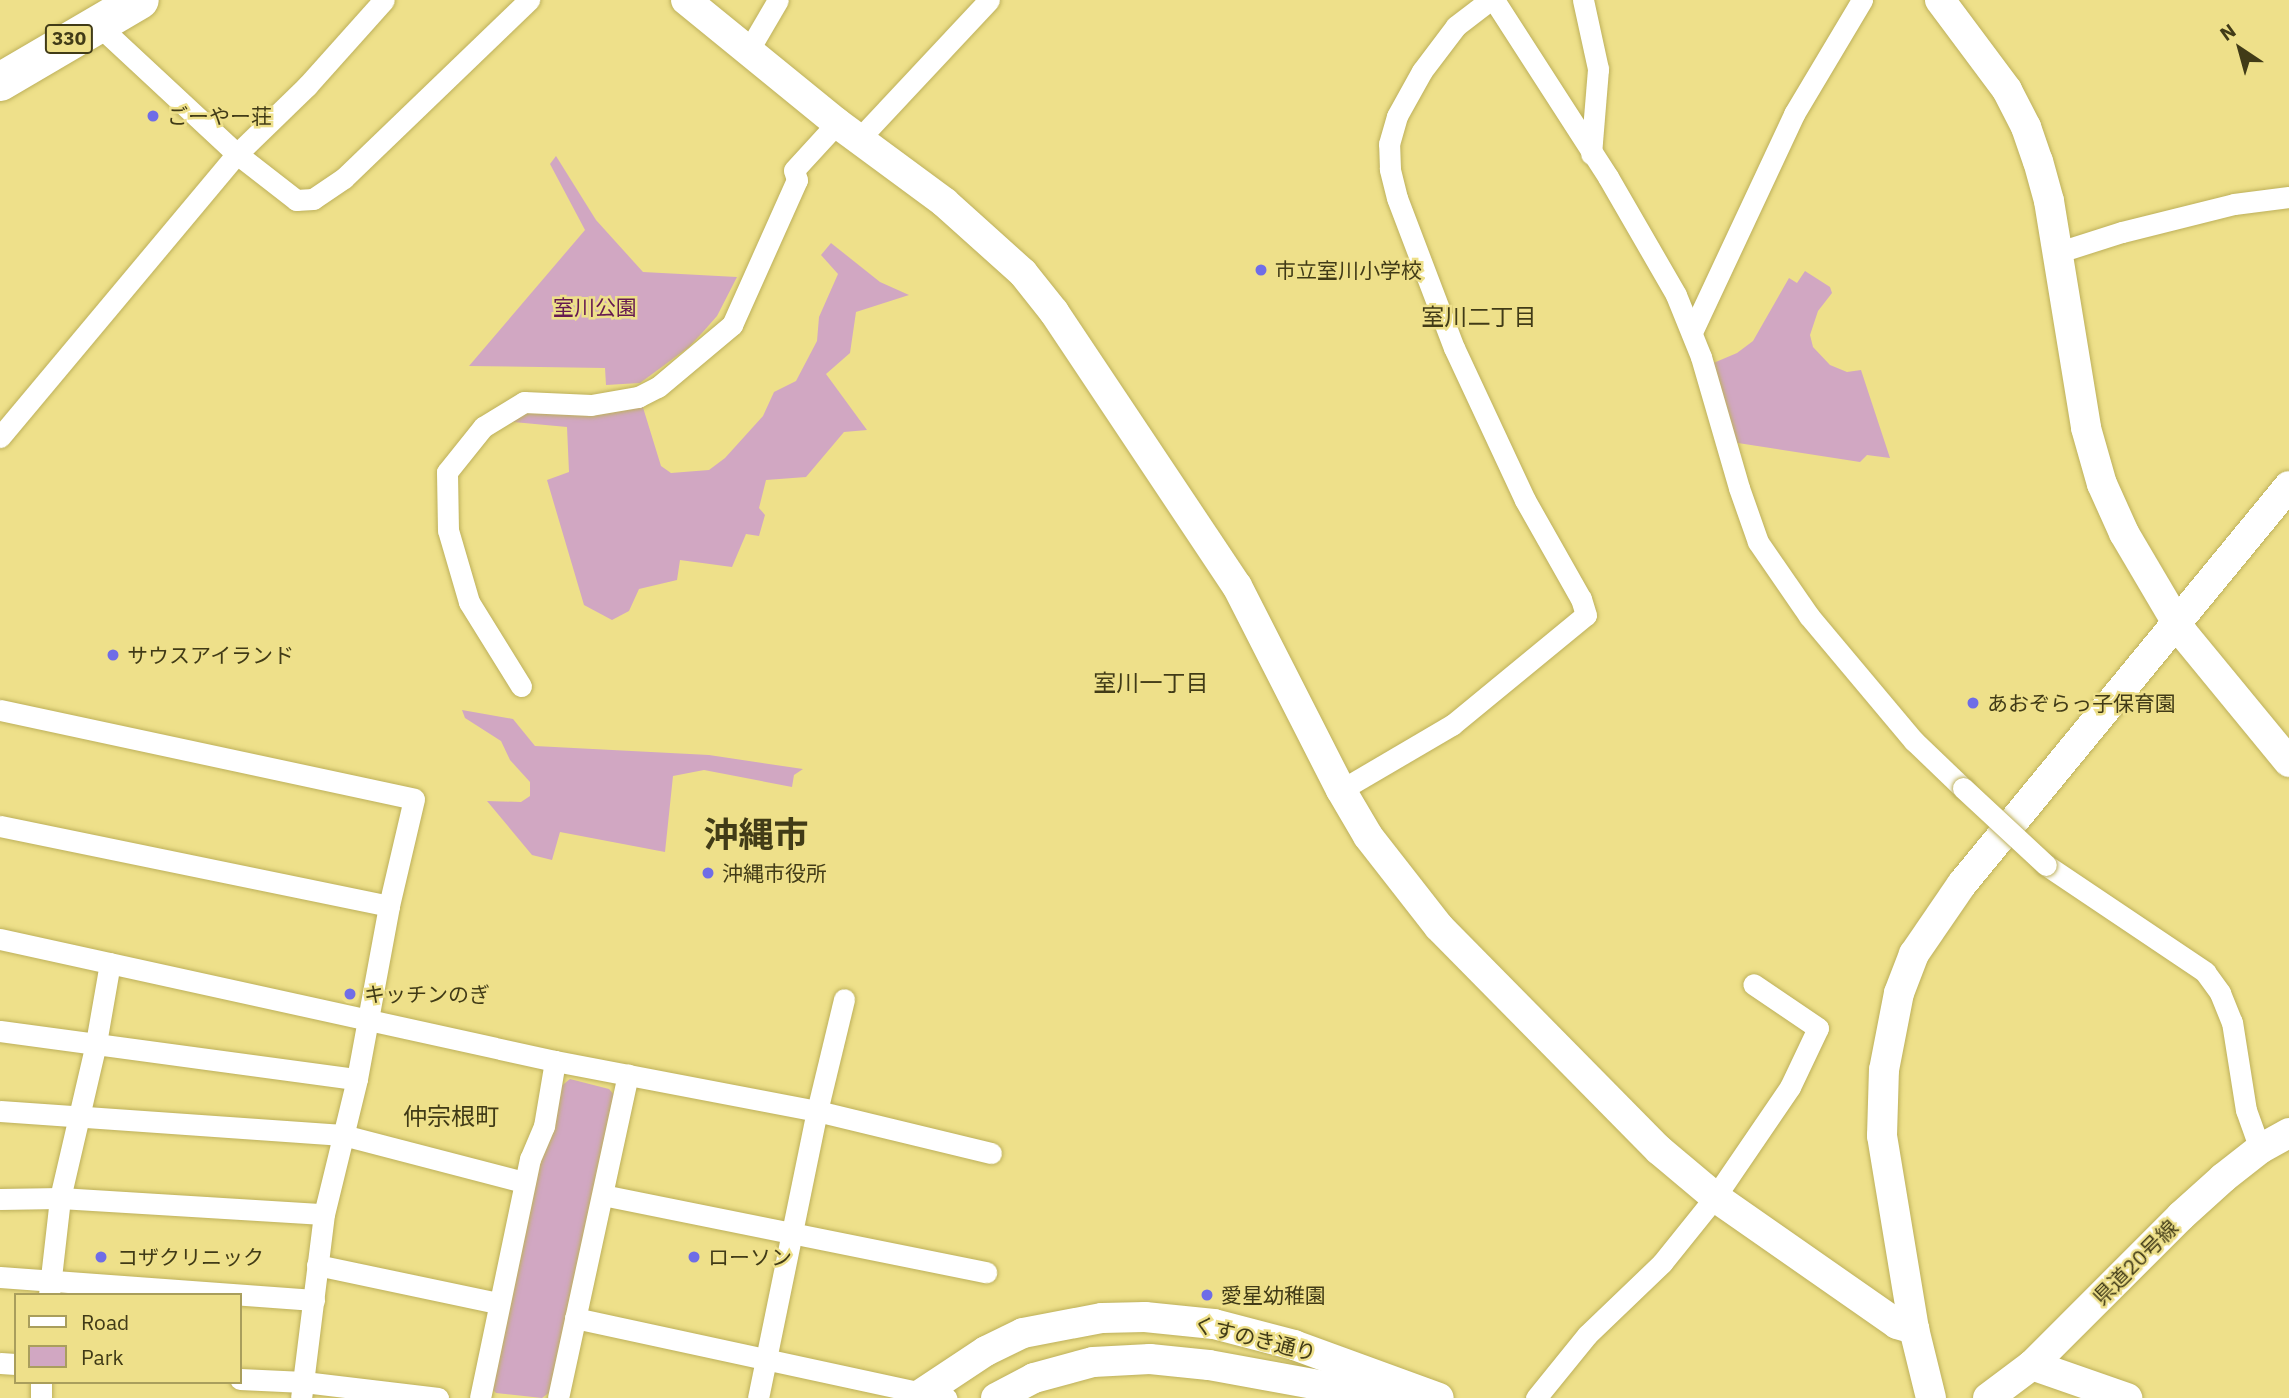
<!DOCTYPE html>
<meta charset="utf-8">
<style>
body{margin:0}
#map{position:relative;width:2289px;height:1398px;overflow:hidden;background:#eee08a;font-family:"IBM Plex Sans","Noto Sans JP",sans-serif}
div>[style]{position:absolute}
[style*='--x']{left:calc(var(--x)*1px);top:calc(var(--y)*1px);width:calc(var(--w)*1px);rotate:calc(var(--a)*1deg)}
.green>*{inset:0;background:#d1a7c2}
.roads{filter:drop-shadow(0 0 2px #bdb05b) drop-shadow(0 0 2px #bdb05b)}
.street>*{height:21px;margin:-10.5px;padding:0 10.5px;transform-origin:10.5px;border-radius:10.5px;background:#fff}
.secondary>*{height:30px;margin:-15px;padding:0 15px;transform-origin:15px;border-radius:15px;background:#fff}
.highway>*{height:38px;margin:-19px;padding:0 19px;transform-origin:19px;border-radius:19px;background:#fff}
.bridges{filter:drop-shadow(0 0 2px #bdb05b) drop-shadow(0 0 2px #bdb05b)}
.street-bridge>*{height:21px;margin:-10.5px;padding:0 10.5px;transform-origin:10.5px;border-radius:10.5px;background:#fff}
.dots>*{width:19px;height:19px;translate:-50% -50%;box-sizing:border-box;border:4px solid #eee08a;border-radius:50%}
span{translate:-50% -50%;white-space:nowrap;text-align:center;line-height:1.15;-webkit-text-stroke:5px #eee08a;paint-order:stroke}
.shield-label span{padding:2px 5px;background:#eee08a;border:2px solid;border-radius:5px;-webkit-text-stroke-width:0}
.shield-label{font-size:19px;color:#413b17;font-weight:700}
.poi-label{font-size:21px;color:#413b17}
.left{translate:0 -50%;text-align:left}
.park-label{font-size:21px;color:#651951}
.street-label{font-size:21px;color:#413b17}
.neighbourhood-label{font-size:23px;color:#413b17}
.quarter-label{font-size:24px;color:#413b17}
.town-label{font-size:35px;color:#413b17;font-weight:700}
.legend{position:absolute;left:14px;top:1293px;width:228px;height:91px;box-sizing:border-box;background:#eee08a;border:2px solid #a99e5c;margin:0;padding:9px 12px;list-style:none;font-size:21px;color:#413b17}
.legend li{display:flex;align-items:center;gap:14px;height:35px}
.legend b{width:35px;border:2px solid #a99e5c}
.north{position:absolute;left:2205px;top:14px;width:70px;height:70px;-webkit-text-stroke:5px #eee08a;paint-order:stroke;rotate:324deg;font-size:19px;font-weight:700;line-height:28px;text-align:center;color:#413b17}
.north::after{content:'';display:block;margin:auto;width:24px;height:32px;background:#413b17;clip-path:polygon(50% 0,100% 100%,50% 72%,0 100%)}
</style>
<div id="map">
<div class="green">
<div style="clip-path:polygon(556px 156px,596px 220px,643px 272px,737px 277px,717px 316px,702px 333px,689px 347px,640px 383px,606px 385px,605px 368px,469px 366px,585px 230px,550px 164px)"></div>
<div style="clip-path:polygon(831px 243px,880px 282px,909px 295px,856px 312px,850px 353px,826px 374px,867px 430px,844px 432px,806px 477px,766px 480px,759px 508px,765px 515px,759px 536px,746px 534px,732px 567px,680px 560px,677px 580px,639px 589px,629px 611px,612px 620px,584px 605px,547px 480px,569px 472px,567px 427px,504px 421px,523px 408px,641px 401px,661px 466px,671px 473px,709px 470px,725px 458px,763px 416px,774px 392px,796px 381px,817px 341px,819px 317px,838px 274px,821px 255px)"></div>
<div style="clip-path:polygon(1805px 271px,1830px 287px,1832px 293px,1818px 311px,1810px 335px,1813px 347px,1830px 365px,1847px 372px,1861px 370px,1890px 458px,1867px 455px,1860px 462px,1725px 441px,1704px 367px,1737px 353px,1753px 341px,1789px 278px,1797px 283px)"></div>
<div style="clip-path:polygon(462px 710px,513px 719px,535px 746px,709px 755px,803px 769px,794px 775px,792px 787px,704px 770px,673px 776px,665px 852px,560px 832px,552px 860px,532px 855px,487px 801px,521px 802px,530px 796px,530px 782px,510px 760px,501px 741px,465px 718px)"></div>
<div style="clip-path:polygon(570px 1079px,609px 1089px,617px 1098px,550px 1392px,542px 1398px,496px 1393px,488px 1385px,535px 1160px,560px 1087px)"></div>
</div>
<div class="roads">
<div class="street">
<div style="--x:1494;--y:0;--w:211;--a:57.2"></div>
<div style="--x:1608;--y:177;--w:136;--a:60"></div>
<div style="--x:1676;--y:295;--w:67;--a:68"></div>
<div style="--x:1701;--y:357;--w:136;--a:73.8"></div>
<div style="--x:1739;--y:488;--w:57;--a:70.6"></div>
<div style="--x:1758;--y:542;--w:90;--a:55.4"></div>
<div style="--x:1809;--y:616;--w:163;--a:50"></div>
<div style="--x:1914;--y:741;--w:68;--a:43.8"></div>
<div style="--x:1583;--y:0;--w:71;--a:77.7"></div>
<div style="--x:1598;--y:69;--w:85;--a:94.7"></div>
<div style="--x:96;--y:23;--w:192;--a:42.9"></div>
<div style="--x:237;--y:154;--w:75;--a:37.9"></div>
<div style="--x:296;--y:200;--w:17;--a:-3"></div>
<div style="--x:313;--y:199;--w:37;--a:-34"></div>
<div style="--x:344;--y:178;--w:257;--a:-43.9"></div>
<div style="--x:747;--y:53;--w:61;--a:-59.7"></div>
<div style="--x:859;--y:139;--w:190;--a:-46.9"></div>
<div style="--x:2056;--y:253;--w:69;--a:-17.7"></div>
<div style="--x:2122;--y:232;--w:115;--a:-14"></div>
<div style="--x:2234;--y:204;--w:55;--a:-7.3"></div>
<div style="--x:1692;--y:332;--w:241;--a:-64.9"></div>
<div style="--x:1794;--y:114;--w:133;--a:-59.2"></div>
<div style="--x:0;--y:437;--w:369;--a:-50.1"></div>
<div style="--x:237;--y:154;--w:98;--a:-44.2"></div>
<div style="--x:307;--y:86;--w:115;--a:-48.2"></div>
<div style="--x:521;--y:686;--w:99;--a:-121.8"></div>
<div style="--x:469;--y:602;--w:75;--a:-106.3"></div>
<div style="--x:448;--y:530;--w:58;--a:-91"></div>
<div style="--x:447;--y:472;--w:58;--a:-51.3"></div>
<div style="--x:483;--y:427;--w:48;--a:-31.4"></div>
<div style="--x:524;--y:402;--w:67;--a:2.6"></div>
<div style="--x:591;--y:405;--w:48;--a:-9.7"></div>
<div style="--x:638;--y:397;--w:22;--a:-27"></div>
<div style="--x:658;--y:387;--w:97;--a:-40"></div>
<div style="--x:732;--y:325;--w:159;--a:-65.9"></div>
<div style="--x:797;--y:180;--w:10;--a:-107"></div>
<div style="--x:794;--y:170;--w:64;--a:-47.5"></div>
<div style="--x:0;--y:710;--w:423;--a:12.1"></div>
<div style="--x:414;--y:799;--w:110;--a:103.2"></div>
<div style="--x:389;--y:906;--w:176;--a:100.5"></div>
<div style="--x:357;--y:1079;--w:139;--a:103.7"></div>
<div style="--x:324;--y:1214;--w:185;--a:97.1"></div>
<div style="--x:1341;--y:790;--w:129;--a:-30.4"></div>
<div style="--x:1452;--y:725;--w:173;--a:-39.4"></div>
<div style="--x:1586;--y:615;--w:17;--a:-107"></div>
<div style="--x:1581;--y:599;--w:114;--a:-119.5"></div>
<div style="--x:1525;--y:500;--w:168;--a:-115"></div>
<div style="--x:1454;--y:348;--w:160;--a:-110.8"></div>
<div style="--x:1397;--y:198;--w:30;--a:-104"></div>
<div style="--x:1390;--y:169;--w:25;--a:-92"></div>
<div style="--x:1389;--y:144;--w:29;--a:-74"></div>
<div style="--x:1397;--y:116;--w:51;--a:-60.9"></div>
<div style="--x:1422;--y:71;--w:56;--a:-52.9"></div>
<div style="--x:1456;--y:26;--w:43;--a:-37.4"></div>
<div style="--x:0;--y:826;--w:397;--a:11.6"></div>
<div style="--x:2046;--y:865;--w:192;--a:33.9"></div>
<div style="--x:2205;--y:972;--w:26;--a:54"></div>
<div style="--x:2220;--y:993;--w:31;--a:68"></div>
<div style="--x:2232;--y:1022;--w:89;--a:81"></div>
<div style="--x:2246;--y:1110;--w:41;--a:70.3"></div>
<div style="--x:0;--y:939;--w:568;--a:12.4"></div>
<div style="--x:555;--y:1061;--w:267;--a:10.8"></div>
<div style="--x:817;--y:1111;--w:179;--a:13.6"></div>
<div style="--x:0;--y:1031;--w:360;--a:7.7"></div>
<div style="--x:0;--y:1111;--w:344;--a:4"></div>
<div style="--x:343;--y:1135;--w:187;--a:14.6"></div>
<div style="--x:603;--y:1195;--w:391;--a:11.4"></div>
<div style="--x:0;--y:1199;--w:60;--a:-1"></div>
<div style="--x:60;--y:1198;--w:264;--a:3.5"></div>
<div style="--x:317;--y:1265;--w:185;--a:11.9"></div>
<div style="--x:0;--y:1277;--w:315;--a:4.2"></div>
<div style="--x:49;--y:1295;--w:98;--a:-83.5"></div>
<div style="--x:60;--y:1198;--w:159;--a:-76.9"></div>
<div style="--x:96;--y:1043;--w:81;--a:-80.1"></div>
<div style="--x:575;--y:1318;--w:380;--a:12.2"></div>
<div style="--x:0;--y:1363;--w:16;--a:4"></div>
<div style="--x:240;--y:1379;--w:64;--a:2.7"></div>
<div style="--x:304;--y:1382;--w:135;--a:6.8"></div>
<div style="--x:41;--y:1382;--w:16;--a:90"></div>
<div style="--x:480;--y:1398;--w:244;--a:-78.2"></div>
<div style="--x:530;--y:1159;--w:36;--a:-67"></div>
<div style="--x:544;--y:1126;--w:66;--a:-80.4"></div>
<div style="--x:558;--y:1398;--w:331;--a:-77.8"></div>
<div style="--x:758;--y:1398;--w:293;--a:-78.4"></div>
<div style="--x:817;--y:1111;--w:115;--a:-76.4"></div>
<div style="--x:1536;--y:1398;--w:81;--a:-51"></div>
<div style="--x:1587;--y:1335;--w:104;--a:-43.8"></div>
<div style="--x:1662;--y:1263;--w:85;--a:-51.2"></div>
<div style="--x:1715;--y:1197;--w:133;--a:-55.7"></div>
<div style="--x:1790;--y:1087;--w:65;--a:-64.6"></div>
<div style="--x:1818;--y:1028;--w:78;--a:-145.9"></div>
</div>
<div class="secondary">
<div style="--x:686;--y:0;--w:195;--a:39.2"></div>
<div style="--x:837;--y:123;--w:133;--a:36.4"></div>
<div style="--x:944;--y:202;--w:106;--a:41.9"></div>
<div style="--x:1023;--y:273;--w:50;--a:51.5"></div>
<div style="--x:1054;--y:312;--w:329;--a:56.3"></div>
<div style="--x:1237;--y:586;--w:229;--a:63"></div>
<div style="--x:1341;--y:790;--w:53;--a:59.6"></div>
<div style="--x:1368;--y:836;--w:115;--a:52"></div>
<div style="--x:1439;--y:927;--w:313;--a:45.4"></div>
<div style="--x:1659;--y:1150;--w:73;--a:40"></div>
<div style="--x:1715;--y:1197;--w:222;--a:34.9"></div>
<div style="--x:1897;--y:1324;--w:18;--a:16"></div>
<div style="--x:1940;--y:0;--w:112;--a:53.3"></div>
<div style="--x:2007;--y:90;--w:42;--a:62.8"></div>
<div style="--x:2026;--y:127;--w:36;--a:71"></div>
<div style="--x:2038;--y:161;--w:41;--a:74.6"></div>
<div style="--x:2049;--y:201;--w:230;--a:80.7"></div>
<div style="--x:2086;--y:428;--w:58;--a:74.1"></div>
<div style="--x:2102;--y:484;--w:54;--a:65.8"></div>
<div style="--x:2124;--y:533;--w:116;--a:59.5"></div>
<div style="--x:2183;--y:633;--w:167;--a:50.6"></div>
<div style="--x:2032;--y:1365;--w:101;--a:19.2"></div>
<div style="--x:915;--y:1398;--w:85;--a:-33.5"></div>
<div style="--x:986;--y:1351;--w:41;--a:-25.9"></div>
<div style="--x:1023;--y:1333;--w:80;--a:-10.8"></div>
<div style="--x:1102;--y:1318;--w:43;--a:-1.3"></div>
<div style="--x:1145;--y:1317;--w:69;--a:5.8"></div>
<div style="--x:1214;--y:1324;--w:83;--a:14.7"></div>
<div style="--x:1294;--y:1345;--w:154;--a:20.1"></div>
<div style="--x:996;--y:1398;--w:43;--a:-27.8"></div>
<div style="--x:1034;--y:1378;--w:61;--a:-15.2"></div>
<div style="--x:1093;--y:1362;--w:57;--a:-3"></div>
<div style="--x:1150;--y:1359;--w:59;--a:5.8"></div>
<div style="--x:1209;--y:1365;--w:184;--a:10.3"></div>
<div style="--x:1931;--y:1398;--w:71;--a:-103.8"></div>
<div style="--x:1914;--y:1329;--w:196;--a:-99.4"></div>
<div style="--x:1882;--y:1136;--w:66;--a:-88.3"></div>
<div style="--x:1884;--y:1070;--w:78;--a:-79"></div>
<div style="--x:1899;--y:993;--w:42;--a:-69"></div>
<div style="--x:1914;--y:954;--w:85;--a:-55.6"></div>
<div style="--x:1962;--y:884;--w:515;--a:-50.59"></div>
<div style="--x:1988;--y:1398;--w:55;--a:-36.9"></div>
<div style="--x:2032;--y:1365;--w:211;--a:-45"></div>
<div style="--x:2181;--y:1216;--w:57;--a:-42.1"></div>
<div style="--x:2223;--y:1178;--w:47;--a:-38.1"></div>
<div style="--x:2260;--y:1149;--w:33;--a:-29"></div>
</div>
<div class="highway">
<div style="--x:0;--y:82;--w:162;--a:-30.4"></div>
</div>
</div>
<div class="bridges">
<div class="street-bridge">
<div style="--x:1963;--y:788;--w:113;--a:42.9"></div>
</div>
</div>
<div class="dots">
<div style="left:153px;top:116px;background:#6f6de7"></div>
<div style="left:1261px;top:270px;background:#6f6de7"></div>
<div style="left:113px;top:655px;background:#6f6de7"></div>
<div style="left:1973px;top:703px;background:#6f6de7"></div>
<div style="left:708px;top:873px;background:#6f6de7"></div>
<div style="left:350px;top:994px;background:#6f6de7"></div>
<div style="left:101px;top:1257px;background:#6f6de7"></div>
<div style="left:694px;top:1257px;background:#6f6de7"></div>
<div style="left:1207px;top:1295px;background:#6f6de7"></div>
</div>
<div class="shield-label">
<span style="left:69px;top:39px">330</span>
</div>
<div class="poi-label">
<span class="left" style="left:167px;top:116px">ごーやー荘</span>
<span class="left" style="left:1275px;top:270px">市立室川小学校</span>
<span class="left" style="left:127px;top:655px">サウスアイランド</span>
<span class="left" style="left:1987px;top:703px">あおぞらっ子保育園</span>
<span class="left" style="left:722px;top:873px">沖縄市役所</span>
<span class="left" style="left:364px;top:994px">キッチンのぎ</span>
<span class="left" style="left:117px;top:1257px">コザクリニック</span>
<span class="left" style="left:708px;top:1257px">ローソン</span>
<span class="left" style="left:1221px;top:1295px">愛星幼稚園</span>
</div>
<div class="park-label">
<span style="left:595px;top:307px">室川公園</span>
</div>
<div class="street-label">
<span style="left:2135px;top:1262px;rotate:-45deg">県道20号線</span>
<span style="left:1255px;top:1338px;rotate:14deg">くすのき通り</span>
</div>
<div class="neighbourhood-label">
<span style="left:1479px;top:316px">室川二丁目</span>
<span style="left:1151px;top:682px">室川一丁目</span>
</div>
<div class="quarter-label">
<span style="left:451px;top:1117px">仲宗根町</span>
</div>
<div class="town-label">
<span style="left:756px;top:834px">沖縄市</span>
</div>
<ul class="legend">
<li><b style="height:9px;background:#fff"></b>Road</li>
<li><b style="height:19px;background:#d1a7c2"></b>Park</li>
</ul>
<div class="north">N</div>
</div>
